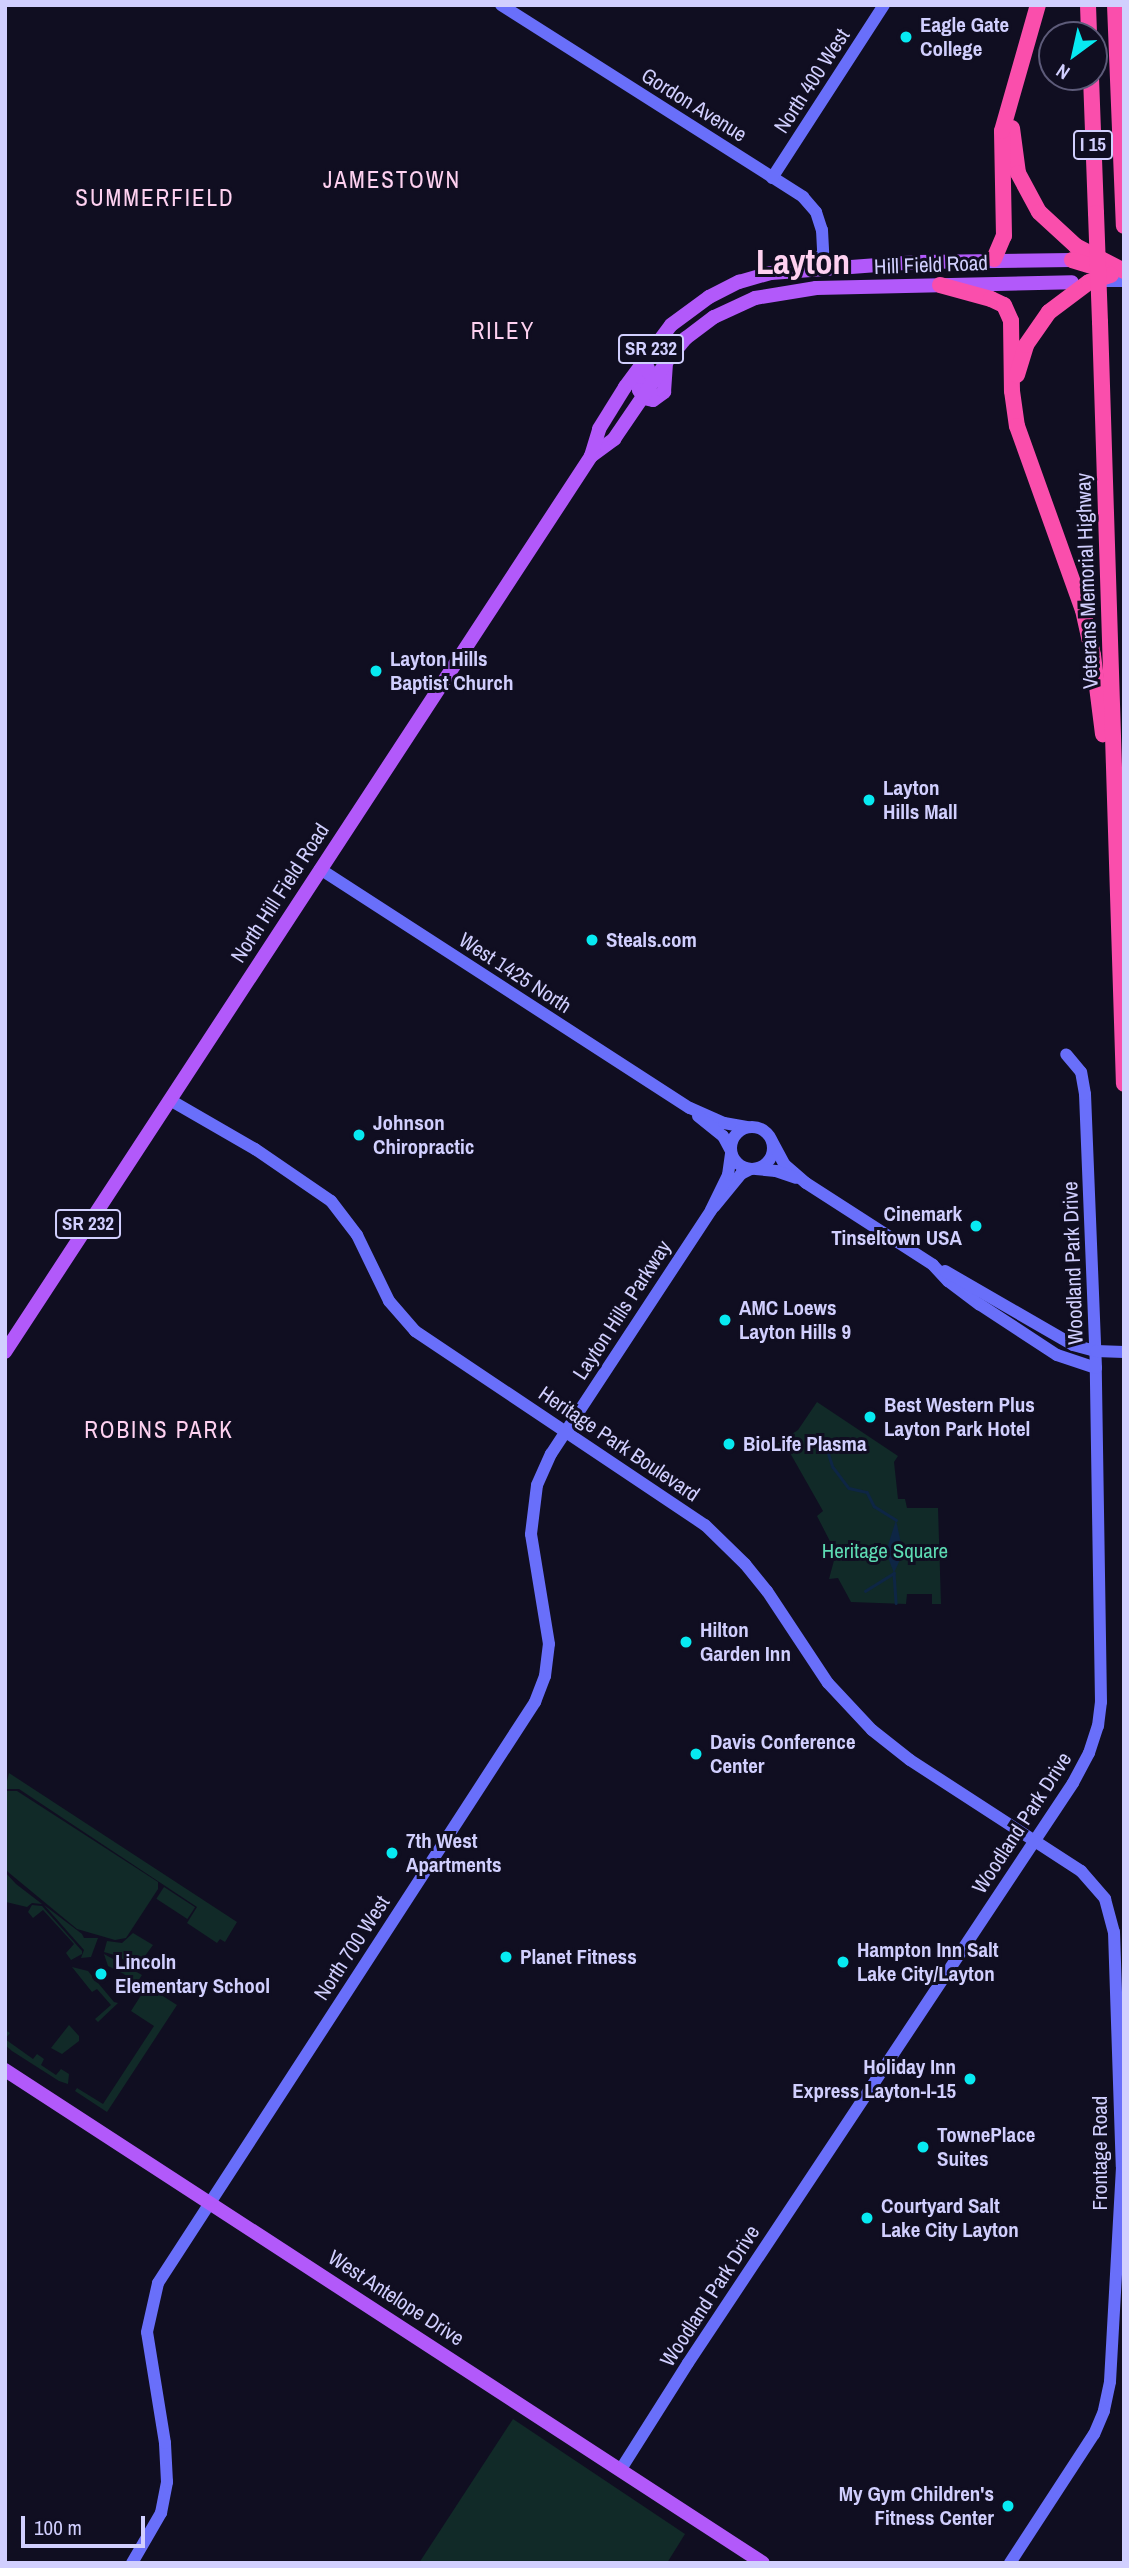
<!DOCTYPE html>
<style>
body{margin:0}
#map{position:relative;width:1129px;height:2568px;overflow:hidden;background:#100e21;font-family:"Archivo Narrow",sans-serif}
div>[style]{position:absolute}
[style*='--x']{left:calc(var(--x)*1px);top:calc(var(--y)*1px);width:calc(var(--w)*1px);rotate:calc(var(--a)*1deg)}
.green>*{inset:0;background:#112a28;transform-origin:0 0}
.water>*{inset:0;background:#0e2645}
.stream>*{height:2.5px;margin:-1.25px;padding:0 1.25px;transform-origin:1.25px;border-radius:1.25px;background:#0e2645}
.secondary>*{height:12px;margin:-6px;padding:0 6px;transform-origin:6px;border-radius:6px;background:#696ffa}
.secondary>.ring{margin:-6px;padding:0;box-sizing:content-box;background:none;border:12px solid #696ffa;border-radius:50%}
.primary>*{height:14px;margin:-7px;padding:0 7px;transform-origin:7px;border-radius:7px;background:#b259fa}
.highway>*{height:16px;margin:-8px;padding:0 8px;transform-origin:8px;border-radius:8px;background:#fa4eac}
.secondary-bridge>*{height:12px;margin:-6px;padding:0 6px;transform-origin:6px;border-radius:6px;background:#696ffa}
.highway-bridge>*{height:16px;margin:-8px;padding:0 8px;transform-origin:8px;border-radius:8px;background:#fa4eac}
.dots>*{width:19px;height:19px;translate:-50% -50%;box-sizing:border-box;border:4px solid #100e21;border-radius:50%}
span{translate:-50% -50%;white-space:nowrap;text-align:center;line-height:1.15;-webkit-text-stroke:6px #100e21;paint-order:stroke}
.shield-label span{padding:2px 5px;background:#100e21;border:2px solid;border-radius:5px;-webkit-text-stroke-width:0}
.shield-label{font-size:19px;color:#d1cffe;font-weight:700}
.poi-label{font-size:21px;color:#d1cffe;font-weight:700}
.left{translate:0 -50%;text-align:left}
.right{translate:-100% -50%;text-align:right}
.street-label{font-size:21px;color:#d1cffe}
.park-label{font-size:21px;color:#5ddbb3}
.neighbourhood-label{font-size:23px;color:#fed1f0;letter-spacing:2px}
.town-label{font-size:35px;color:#fed1f0;font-weight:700}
.frame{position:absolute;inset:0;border:7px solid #d1cffe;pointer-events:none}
.north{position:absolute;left:1038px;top:21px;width:70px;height:70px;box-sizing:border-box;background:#100e21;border:2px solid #5d5b79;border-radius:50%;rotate:213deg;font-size:19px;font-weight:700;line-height:28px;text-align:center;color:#d1cffe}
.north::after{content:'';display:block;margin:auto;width:24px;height:32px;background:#07eaf1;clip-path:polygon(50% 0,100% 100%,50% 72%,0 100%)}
.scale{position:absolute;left:21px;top:2516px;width:124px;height:32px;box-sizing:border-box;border:4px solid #d1cffe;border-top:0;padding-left:9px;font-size:21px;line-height:24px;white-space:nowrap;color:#d1cffe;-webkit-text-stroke:5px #100e21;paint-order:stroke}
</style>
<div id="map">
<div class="green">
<div style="clip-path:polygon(817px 1402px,898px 1456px,894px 1462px,898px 1499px,905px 1499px,907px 1508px,938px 1508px,941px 1604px,932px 1604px,932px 1594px,907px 1594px,906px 1604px,851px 1602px,838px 1578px,829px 1579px,836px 1553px,817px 1516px,823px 1511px,785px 1444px,777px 1444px,798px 1430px)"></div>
<div style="clip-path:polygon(9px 1773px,237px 1922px,225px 1942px,220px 1939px,217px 1943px,187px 1923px,197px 1907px,19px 1789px,5px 1789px)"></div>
<div style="clip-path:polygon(5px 1791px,17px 1791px,158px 1882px,158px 1889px,126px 1938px,115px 1940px,77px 1929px,8px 1872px,5px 1868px)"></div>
<div style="clip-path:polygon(5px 1872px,16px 1884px,42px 1904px,32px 1903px,27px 1907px,6px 1902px)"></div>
<div style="left:164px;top:1887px;width:37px;height:14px;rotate:33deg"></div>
<div style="clip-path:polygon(32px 1905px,42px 1906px,82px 1951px,82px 1954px,71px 1960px,66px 1953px,74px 1944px,43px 1910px,33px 1918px,28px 1912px)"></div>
<div style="clip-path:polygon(44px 1905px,82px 1934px,84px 1938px,98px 1938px,91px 1957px,81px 1958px,84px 1950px)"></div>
<div style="clip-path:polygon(133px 1933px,153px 1945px,136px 1968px,118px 1956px,104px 1952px,107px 1941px,122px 1943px)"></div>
<div style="clip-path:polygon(104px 1954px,142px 1975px,136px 1984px,132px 1985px,124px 1974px,108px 1966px)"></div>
<div style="clip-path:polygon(72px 1967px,88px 1971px,114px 2002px,118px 2003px,98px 2022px,95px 2019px,111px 2005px,97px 1989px,92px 1992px)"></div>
<div style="clip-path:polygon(147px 1986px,177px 2005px,107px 2112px,75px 2091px,77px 2088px,103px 2104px,154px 2026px,131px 2011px)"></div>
<div style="clip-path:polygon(69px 2025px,79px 2036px,79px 2041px,62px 2054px,51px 2048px)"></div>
<div style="clip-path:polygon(5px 2030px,10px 2033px,5px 2039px,33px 2059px,37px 2054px,44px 2059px,41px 2065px,56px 2075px,61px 2069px,69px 2074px,68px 2084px,59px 2081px,12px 2051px,5px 2045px)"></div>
<div style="clip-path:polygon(513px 2419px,685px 2534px,667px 2563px,419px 2563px)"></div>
</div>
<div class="water">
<div style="clip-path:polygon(896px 1520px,903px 1553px,894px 1573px,886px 1552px)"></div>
</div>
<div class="stream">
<div style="--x:811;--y:1443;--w:17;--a:21"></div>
<div style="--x:827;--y:1449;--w:19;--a:72"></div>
<div style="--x:833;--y:1467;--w:26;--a:53"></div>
<div style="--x:849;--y:1488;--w:18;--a:13"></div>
<div style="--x:867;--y:1492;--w:16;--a:63"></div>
<div style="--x:874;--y:1506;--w:26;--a:32"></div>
<div style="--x:894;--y:1573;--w:30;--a:86"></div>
<div style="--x:865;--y:1591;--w:34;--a:-32"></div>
</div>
<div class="secondary">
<div style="--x:501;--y:5;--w:358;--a:32.4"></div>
<div style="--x:803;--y:197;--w:20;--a:49"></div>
<div style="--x:816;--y:212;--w:19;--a:72"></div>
<div style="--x:822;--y:230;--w:22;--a:87"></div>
<div style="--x:823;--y:252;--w:19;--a:115"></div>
<div style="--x:772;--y:178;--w:206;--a:-57.1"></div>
<div style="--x:1100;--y:281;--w:24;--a:0"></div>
<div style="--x:320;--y:869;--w:440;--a:32.9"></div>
<div style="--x:690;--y:1108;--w:37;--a:24"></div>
<div style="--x:724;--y:1123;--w:23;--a:10"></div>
<div style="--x:170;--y:1100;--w:98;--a:30"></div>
<div style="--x:255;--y:1149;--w:92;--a:34.4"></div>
<div style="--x:331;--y:1201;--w:43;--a:52.6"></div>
<div style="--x:357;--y:1235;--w:73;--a:64.1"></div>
<div style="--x:389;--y:1301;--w:40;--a:49"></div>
<div style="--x:415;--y:1331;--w:349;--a:33.8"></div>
<div style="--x:705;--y:1525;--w:56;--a:44.3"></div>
<div style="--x:745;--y:1564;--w:35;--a:51"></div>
<div style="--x:767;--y:1591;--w:110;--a:56.5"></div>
<div style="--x:828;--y:1683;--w:64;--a:46.9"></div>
<div style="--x:872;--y:1730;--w:48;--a:38.3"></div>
<div style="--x:910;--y:1760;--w:204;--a:33"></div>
<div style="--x:1081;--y:1871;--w:37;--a:49"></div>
<div style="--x:1105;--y:1899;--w:34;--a:75"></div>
<div style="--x:1114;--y:1932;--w:235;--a:88.1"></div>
<div style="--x:1122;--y:2167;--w:215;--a:93.2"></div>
<div style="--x:1110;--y:2382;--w:30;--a:102"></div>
<div style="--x:1104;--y:2411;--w:25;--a:113"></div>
<div style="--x:1094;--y:2434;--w:154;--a:123.1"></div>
<div style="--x:698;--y:1116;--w:32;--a:39"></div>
<div style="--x:723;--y:1136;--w:15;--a:62"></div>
<div class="ring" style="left:731px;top:1127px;width:30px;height:30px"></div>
<div style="--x:773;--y:1143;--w:24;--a:62"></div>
<div style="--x:784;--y:1164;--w:29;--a:41"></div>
<div style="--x:806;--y:1183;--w:151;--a:32.8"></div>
<div style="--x:933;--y:1265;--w:22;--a:47"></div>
<div style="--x:948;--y:1281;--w:39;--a:37"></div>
<div style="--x:979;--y:1304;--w:93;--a:33.2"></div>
<div style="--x:1057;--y:1355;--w:41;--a:18.4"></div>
<div style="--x:756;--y:1169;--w:20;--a:6"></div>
<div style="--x:776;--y:1171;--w:21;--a:19"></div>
<div style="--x:714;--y:1207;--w:43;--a:-50.7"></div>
<div style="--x:741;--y:1174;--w:11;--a:-27"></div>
<div style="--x:945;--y:1271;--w:148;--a:30"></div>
<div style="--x:621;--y:2469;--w:125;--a:-57.7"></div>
<div style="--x:688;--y:2363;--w:696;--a:-56.42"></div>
<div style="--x:1073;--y:1783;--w:34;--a:-62"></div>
<div style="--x:1089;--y:1753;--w:28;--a:-72"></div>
<div style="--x:1098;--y:1726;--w:24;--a:-83"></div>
<div style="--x:1101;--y:1702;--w:334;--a:-90.9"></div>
<div style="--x:1096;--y:1368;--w:274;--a:-92.3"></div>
<div style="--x:1085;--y:1094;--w:22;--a:-100"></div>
<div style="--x:1081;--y:1072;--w:23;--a:-130"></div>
<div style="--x:132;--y:2563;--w:58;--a:-59.9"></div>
<div style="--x:161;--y:2513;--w:32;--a:-79"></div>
<div style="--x:167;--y:2482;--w:39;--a:-93"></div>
<div style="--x:165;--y:2443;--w:112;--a:-99.2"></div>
<div style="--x:147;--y:2332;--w:50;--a:-77.3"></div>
<div style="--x:158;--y:2283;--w:693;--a:-57.02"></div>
<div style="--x:535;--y:1702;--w:28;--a:-69"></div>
<div style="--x:545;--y:1676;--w:32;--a:-83"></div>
<div style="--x:549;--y:1644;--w:111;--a:-99.3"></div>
<div style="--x:531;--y:1534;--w:49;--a:-83"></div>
<div style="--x:537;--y:1485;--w:34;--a:-66"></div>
<div style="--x:551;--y:1454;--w:292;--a:-56.7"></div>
<div style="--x:711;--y:1210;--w:39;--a:-64"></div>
<div style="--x:728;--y:1175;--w:22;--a:-82"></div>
</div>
<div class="primary">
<div style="--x:648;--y:368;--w:17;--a:123"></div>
<div style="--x:639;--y:382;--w:8;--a:90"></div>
<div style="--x:639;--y:390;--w:9;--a:58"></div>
<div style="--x:644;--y:398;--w:9;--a:13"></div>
<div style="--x:653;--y:400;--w:14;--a:-36"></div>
<div style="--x:664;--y:392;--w:26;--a:-86"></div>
<div style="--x:591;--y:456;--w:29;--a:-36"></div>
<div style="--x:614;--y:439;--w:99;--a:-55.7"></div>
<div style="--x:670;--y:357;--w:25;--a:-50"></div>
<div style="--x:686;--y:338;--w:35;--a:-37"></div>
<div style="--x:714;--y:317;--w:45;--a:-24.9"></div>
<div style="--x:755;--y:298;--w:62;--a:-9.3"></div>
<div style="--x:816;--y:288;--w:256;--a:-1.3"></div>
<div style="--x:5;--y:1352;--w:1071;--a:-56.81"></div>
<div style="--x:591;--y:456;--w:28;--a:-73"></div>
<div style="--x:599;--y:429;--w:49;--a:-58.2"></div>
<div style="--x:625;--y:387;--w:77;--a:-53.4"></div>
<div style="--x:671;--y:325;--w:47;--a:-36.4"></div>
<div style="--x:709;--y:297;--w:34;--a:-27"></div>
<div style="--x:739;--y:282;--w:33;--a:-16"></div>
<div style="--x:771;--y:273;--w:147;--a:-4.3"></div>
<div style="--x:918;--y:262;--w:154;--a:-0.7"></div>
<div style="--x:5;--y:2070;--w:904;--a:33.04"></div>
</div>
<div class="highway">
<div style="--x:1088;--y:5;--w:30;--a:88"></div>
<div style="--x:1115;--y:5;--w:221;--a:87.7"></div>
<div style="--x:1091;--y:77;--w:136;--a:87.9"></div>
<div style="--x:1012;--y:128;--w:45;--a:82.4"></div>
<div style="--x:1018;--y:173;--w:44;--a:61.7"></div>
<div style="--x:1039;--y:212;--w:50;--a:42.6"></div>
<div style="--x:1076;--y:246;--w:54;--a:27.5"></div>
<div style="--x:994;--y:259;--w:25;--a:-67"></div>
<div style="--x:1004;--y:236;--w:105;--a:-91.1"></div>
<div style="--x:1002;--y:131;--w:131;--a:-74.1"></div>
<div style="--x:1072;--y:260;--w:31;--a:17"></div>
<div style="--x:940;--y:285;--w:53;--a:15.4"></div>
<div style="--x:991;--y:299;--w:14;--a:25"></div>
<div style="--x:1004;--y:305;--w:17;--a:66"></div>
<div style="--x:1011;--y:321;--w:70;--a:89.2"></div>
<div style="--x:1012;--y:391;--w:35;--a:82"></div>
<div style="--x:1017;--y:426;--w:195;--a:70.3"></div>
<div style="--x:1083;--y:610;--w:46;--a:77.5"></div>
<div style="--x:1093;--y:655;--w:80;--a:82.8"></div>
<div style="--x:1100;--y:322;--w:762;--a:88.2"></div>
<div style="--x:1017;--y:375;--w:31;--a:-73"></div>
<div style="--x:1026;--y:345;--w:40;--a:-55.1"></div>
<div style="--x:1049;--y:312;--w:50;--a:-36.9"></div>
<div style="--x:1089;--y:282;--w:23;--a:-18"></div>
</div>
<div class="secondary-bridge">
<div style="--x:1073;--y:1345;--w:24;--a:15"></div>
<div style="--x:1096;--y:1351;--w:28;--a:2"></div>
</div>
<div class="highway-bridge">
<div style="--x:1096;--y:213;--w:109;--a:87.9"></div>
</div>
<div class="dots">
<div style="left:906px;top:37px;background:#07eaf1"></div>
<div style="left:376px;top:671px;background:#07eaf1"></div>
<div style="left:869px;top:800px;background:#07eaf1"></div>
<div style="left:592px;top:940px;background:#07eaf1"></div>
<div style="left:359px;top:1135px;background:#07eaf1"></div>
<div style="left:976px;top:1226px;background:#07eaf1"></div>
<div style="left:725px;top:1320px;background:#07eaf1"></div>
<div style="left:870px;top:1417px;background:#07eaf1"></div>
<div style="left:729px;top:1444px;background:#07eaf1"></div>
<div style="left:686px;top:1642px;background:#07eaf1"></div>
<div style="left:696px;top:1754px;background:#07eaf1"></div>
<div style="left:392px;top:1853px;background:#07eaf1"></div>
<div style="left:506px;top:1957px;background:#07eaf1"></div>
<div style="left:843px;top:1962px;background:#07eaf1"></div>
<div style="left:101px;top:1974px;background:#07eaf1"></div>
<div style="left:970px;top:2079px;background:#07eaf1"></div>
<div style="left:923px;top:2147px;background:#07eaf1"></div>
<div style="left:867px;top:2218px;background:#07eaf1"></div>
<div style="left:1008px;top:2506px;background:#07eaf1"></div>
</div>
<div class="shield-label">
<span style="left:1093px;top:145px">I 15</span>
<span style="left:651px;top:349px">SR 232</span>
<span style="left:88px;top:1224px">SR 232</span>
</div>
<div class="poi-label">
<span class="left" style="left:920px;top:37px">Eagle Gate<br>College</span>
<span class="left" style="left:390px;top:671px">Layton Hills<br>Baptist Church</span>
<span class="left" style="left:883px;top:800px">Layton<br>Hills Mall</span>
<span class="left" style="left:606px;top:940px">Steals.com</span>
<span class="left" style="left:373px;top:1135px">Johnson<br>Chiropractic</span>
<span class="right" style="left:962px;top:1226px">Cinemark<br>Tinseltown USA</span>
<span class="left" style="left:739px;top:1320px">AMC Loews<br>Layton Hills 9</span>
<span class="left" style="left:884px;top:1417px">Best Western Plus<br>Layton Park Hotel</span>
<span class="left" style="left:743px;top:1444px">BioLife Plasma</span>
<span class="left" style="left:700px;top:1642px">Hilton<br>Garden Inn</span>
<span class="left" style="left:710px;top:1754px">Davis Conference<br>Center</span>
<span class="left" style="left:406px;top:1853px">7th West<br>Apartments</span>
<span class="left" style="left:857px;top:1962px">Hampton Inn Salt<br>Lake City/Layton</span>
<span class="left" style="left:520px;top:1957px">Planet Fitness</span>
<span class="left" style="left:115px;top:1974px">Lincoln<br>Elementary School</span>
<span class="right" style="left:956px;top:2079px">Holiday Inn<br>Express Layton-I-15</span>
<span class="left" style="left:937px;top:2147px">TownePlace<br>Suites</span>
<span class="left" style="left:881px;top:2218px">Courtyard Salt<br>Lake City Layton</span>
<span class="right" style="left:994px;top:2506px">My Gym Children's<br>Fitness Center</span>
</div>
<div class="street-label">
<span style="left:812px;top:81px;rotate:-57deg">North 400 West</span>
<span style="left:694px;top:105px;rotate:32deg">Gordon Avenue</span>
<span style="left:931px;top:265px;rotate:-2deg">Hill Field Road</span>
<span style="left:1087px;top:581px;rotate:-92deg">Veterans Memorial Highway</span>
<span style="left:280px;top:893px;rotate:-57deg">North Hill Field Road</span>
<span style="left:515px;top:973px;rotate:33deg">West 1425 North</span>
<span style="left:1073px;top:1263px;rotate:-92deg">Woodland Park Drive</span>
<span style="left:622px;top:1310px;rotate:-57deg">Layton Hills Parkway</span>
<span style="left:619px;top:1444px;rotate:34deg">Heritage Park Boulevard</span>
<span style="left:1022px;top:1823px;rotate:-57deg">Woodland Park Drive</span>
<span style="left:352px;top:1948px;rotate:-57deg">North 700 West</span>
<span style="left:1100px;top:2153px;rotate:-90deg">Frontage Road</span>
<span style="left:710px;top:2296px;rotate:-57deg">Woodland Park Drive</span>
<span style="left:396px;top:2298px;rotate:33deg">West Antelope Drive</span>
</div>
<div class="park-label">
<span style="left:885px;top:1551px">Heritage Square</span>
</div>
<div class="neighbourhood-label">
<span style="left:392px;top:180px">JAMESTOWN</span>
<span style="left:155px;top:198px">SUMMERFIELD</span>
<span style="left:503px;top:331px">RILEY</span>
<span style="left:159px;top:1430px">ROBINS PARK</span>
</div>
<div class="town-label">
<span style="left:803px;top:262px">Layton</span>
</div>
<div class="frame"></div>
<div class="north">N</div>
<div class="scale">100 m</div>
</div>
